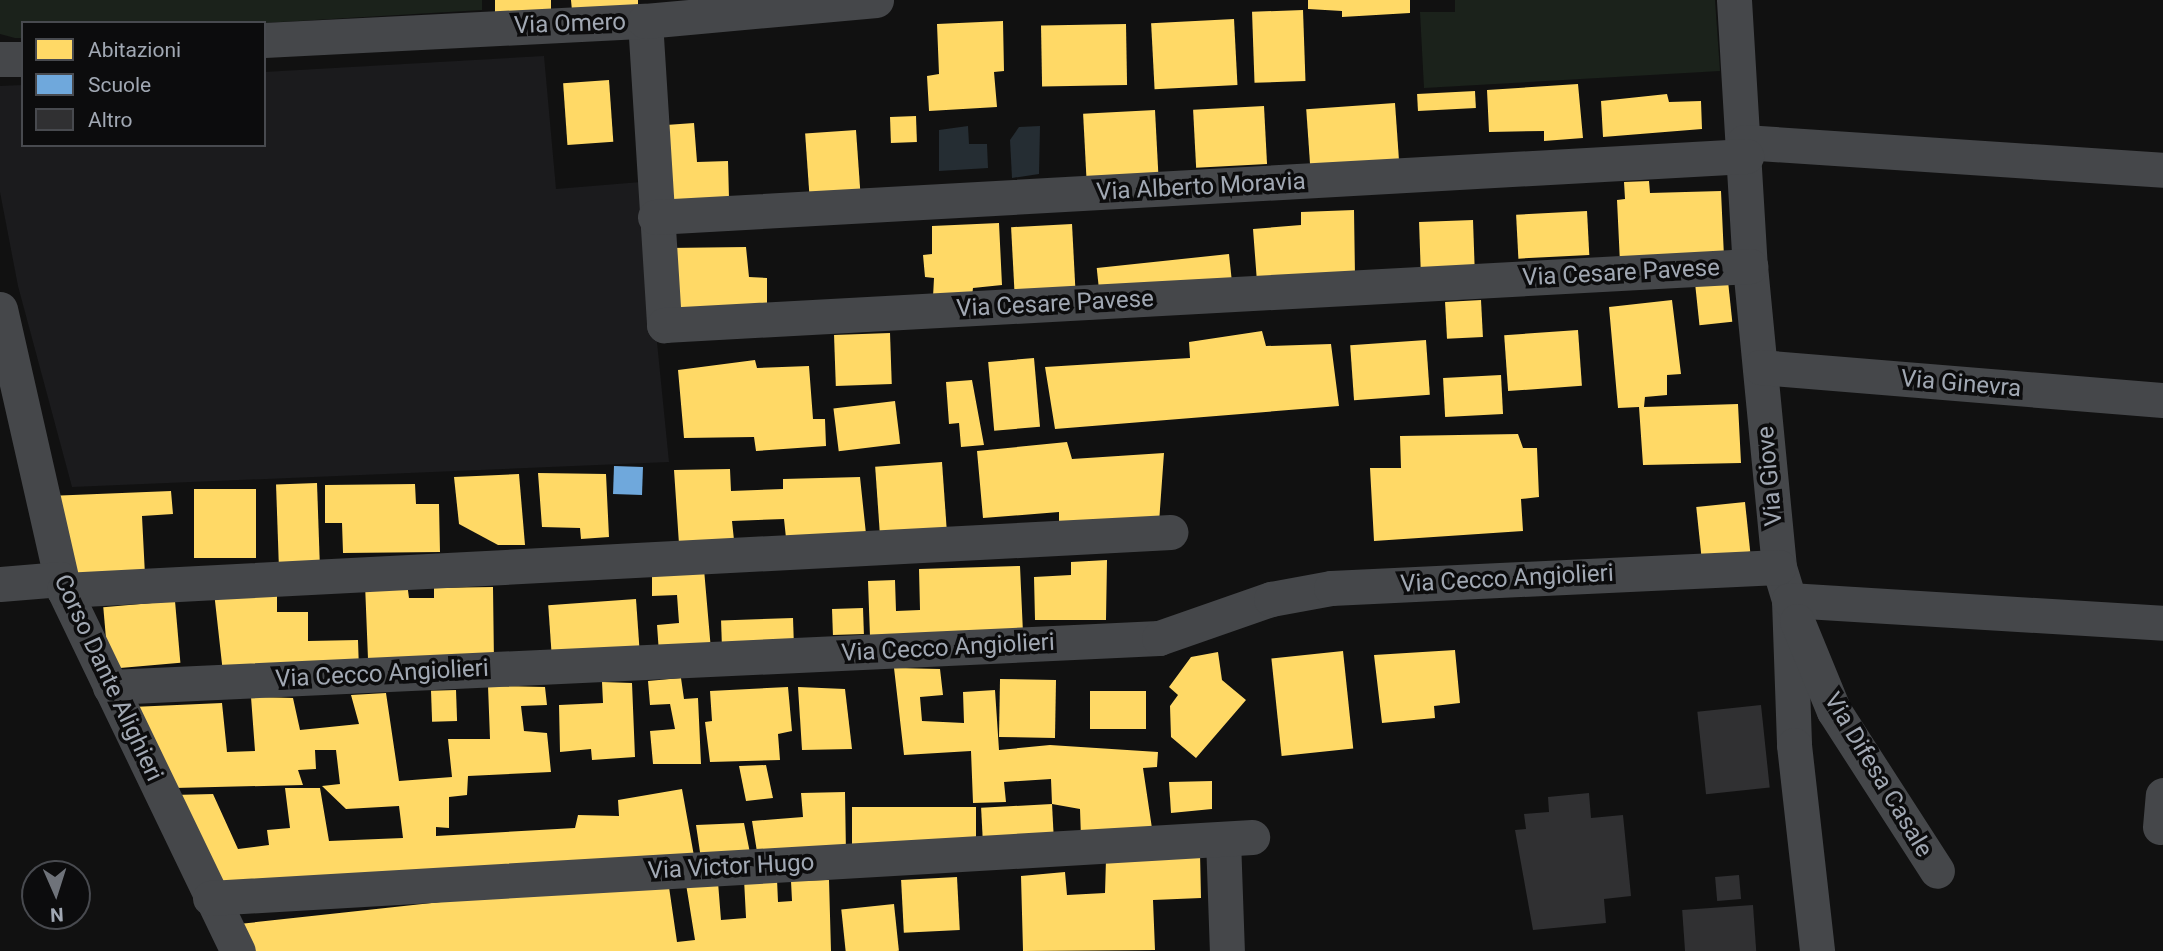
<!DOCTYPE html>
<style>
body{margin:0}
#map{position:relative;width:2163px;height:951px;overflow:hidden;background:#111;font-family:Roboto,sans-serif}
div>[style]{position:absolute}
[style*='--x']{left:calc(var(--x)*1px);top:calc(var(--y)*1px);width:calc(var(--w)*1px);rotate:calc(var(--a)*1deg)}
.built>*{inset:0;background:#1b1b1d}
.green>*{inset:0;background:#1b221b}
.water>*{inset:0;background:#252d33}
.homes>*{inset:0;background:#ffd966;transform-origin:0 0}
.schools>*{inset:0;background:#6fa8dc;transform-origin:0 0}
.building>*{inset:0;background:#303032;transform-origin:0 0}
.minor>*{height:35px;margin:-17.5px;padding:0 17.5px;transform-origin:17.5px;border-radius:17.5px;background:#45474a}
span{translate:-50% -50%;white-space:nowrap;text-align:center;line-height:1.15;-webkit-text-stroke:7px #0c0c0d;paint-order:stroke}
.street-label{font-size:24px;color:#a1a8b3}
.legend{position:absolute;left:21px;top:21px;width:245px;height:126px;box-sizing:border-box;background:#0c0c0d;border:2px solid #484a4f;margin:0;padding:9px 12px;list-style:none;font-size:21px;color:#a1a8b3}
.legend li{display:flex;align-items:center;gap:14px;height:35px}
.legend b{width:35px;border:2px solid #484a4f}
.north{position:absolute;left:21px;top:860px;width:70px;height:70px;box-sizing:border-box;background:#0c0c0d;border:2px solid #484a4f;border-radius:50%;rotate:177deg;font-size:19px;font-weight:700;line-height:28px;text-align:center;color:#a1a8b3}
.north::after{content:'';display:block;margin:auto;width:24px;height:32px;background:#6f737a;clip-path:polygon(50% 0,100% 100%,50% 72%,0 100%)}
</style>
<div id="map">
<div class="built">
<div style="clip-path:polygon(544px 56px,556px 189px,641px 182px,669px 462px,72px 487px,18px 286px,0 192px,0 86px,23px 85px,23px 145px,264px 145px,264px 72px)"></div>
</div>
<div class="green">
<div style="clip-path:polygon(0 0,482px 0,482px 10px,264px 23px,23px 23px,23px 38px,15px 38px,0 34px)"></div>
<div style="clip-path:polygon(1455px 0,1715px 0,1720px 71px,1424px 88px,1420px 12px,1455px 12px)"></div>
</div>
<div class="water">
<div style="clip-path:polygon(968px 126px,969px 144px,987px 144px,988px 168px,939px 171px,939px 130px)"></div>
<div style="clip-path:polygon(1040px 126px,1039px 174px,1012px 178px,1010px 140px,1019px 127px)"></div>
</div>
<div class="homes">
<div style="clip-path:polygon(495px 0,551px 0,551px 10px,495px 12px)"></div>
<div style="clip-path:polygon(571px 0,638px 0,638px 8px,572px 11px)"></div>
<div style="clip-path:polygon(1308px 0,1410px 0,1410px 13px,1342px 17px,1342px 11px,1308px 9px)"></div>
<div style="left:1303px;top:10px;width:71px;height:51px;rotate:88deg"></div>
<div style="left:1234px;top:19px;width:66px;height:83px;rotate:87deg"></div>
<div style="clip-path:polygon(1003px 21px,1004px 71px,994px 72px,997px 107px,929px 111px,927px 76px,939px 74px,937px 24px)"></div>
<div style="left:1126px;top:24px;width:61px;height:85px;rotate:89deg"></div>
<div style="left:609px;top:80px;width:62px;height:46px;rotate:86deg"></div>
<div style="clip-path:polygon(1578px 84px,1583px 138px,1544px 141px,1544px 131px,1489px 132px,1487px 90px)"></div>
<div style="left:1475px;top:91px;width:17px;height:58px;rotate:87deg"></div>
<div style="clip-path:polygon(1667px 94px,1669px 102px,1701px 101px,1702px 129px,1603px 137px,1601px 101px)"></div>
<div style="left:1395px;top:103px;width:64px;height:89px;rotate:86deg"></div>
<div style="left:1264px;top:106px;width:58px;height:71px;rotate:87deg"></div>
<div style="left:1155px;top:110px;width:63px;height:72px;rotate:87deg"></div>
<div style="left:916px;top:116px;width:26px;height:26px;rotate:88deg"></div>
<div style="clip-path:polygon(694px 123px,697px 162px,728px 161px,729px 198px,672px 203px,666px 125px)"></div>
<div style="left:856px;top:130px;width:67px;height:51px;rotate:86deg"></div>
<div style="clip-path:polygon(1649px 181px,1650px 193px,1721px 191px,1724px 257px,1620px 263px,1617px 200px,1625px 199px,1624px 182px)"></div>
<div style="clip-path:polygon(1354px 210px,1355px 276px,1257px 282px,1253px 229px,1301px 225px,1301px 212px)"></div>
<div style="left:1587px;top:211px;width:44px;height:71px;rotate:87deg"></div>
<div style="left:1473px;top:220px;width:50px;height:54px;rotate:88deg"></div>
<div style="clip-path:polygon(999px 223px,1002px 285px,973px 288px,972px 296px,933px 297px,934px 278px,925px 277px,923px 255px,932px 254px,932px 226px)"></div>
<div style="left:1072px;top:224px;width:67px;height:61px;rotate:87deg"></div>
<div style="clip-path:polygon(746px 247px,749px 277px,767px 278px,767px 308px,672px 312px,667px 248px)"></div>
<div style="left:1229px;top:254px;width:29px;height:133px;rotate:84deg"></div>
<div style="left:1728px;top:281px;width:41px;height:33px;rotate:84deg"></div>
<div style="left:1481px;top:300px;width:37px;height:36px;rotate:87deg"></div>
<div style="clip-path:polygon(1672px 300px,1681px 374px,1667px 375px,1667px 395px,1645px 397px,1644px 407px,1738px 404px,1741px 463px,1643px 465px,1639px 407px,1618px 408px,1609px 307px)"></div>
<div style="left:1578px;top:330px;width:56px;height:74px;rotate:86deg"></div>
<div style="clip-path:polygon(1262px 331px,1266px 346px,1331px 344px,1339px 406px,1055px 429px,1045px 367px,1190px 358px,1189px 342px)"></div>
<div style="left:890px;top:333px;width:51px;height:56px;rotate:88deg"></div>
<div style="left:1426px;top:340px;width:55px;height:76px;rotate:86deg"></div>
<div style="left:1034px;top:358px;width:69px;height:46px;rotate:85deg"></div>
<div style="clip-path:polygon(755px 360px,757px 368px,809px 366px,813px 419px,825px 419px,826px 446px,756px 451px,754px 437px,684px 438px,678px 370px)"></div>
<div style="left:1501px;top:375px;width:39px;height:58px;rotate:87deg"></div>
<div style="clip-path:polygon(972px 380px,984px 445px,961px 447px,959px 423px,949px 424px,946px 382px)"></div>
<div style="left:895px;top:401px;width:43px;height:62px;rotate:83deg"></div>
<div style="clip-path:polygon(1518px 434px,1523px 448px,1537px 448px,1539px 497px,1521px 499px,1523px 531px,1374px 541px,1370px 468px,1401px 468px,1400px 436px)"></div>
<div style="clip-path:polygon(1067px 442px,1072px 459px,1164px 453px,1159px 523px,1059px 528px,1059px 512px,983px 518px,977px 451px)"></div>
<div style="left:942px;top:462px;width:71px;height:67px;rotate:86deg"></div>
<div style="clip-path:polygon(730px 469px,731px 491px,783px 489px,783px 479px,860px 477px,866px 534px,786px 538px,784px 519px,732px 521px,734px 540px,679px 544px,674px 470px)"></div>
<div style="clip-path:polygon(538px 473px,606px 474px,609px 537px,581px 539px,580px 528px,542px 527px)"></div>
<div style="clip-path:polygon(519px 474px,525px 545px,498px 545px,459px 524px,454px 477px)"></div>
<div style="left:317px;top:483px;width:80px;height:41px;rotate:88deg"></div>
<div style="clip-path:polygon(415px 484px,416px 504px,439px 504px,440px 552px,343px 553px,342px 523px,325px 523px,325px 485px)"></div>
<div style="left:194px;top:489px;width:62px;height:69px"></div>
<div style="clip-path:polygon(171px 491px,173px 514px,142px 516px,145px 575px,69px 579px,48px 496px)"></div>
<div style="left:1745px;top:502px;width:50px;height:49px;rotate:84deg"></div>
<div style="clip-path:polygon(1107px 560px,1106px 620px,1035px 620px,1034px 577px,1071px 575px,1071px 562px)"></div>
<div style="clip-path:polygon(1020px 566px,1023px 633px,870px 637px,868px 581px,895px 580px,896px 611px,920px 610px,919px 569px)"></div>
<div style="clip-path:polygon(652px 569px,704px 569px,711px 650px,659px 653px,657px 625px,679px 623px,677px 595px,652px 596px)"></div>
<div style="clip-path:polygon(407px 583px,409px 598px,434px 598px,434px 588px,493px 587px,494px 663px,368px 659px,365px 584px)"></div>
<div style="clip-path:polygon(277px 591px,277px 612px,308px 612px,308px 641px,358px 640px,359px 670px,223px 673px,214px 592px)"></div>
<div style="left:636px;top:599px;width:53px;height:88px;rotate:86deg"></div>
<div style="left:175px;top:601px;width:62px;height:72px;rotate:85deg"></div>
<div style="left:863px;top:608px;width:26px;height:31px;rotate:88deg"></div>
<div style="left:793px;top:618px;width:29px;height:72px;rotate:88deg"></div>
<div style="clip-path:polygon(1455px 650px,1460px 703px,1434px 706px,1435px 718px,1382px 723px,1374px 655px)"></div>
<div style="left:1343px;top:651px;width:98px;height:72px;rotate:84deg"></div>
<div style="clip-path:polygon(1218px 652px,1222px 680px,1246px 700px,1196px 758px,1171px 737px,1170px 706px,1178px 695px,1169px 687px,1191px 657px)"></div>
<div style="clip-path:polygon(894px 668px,940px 669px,943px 695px,920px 697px,922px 721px,964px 723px,963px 692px,995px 690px,999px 750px,1050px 745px,1158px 752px,1157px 767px,1143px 768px,1153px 835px,1081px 838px,1080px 809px,1052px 804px,1051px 779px,1004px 782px,1006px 802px,973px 803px,971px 751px,904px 755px)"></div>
<div style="clip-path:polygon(681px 678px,684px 699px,698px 698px,701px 764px,653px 764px,650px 731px,675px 729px,670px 704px,650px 705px,648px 681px)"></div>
<div style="left:1056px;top:680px;width:58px;height:56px;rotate:91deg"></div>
<div style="clip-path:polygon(602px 682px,632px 683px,635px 757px,592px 760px,591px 749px,560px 752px,559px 705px,603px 703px)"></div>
<div style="clip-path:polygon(488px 686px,545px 687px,547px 705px,521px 706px,524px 731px,547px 733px,551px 772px,468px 776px,467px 795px,449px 797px,449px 828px,436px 827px,436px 836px,575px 828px,578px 815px,619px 816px,618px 800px,682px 789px,694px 856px,218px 890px,173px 795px,213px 794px,238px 849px,269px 845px,267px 830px,290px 828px,285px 788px,320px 788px,329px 841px,403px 838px,399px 806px,346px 809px,322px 786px,340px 784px,336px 750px,315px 750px,316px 769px,298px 770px,303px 785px,174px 788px,132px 707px,222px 703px,227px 752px,255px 751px,251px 697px,293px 698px,300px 730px,359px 724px,351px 695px,386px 693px,399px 781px,452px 777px,448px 739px,490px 739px)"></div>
<div style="clip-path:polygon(788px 687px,792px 731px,778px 734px,780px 760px,710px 762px,705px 722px,712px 721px,710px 691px)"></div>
<div style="clip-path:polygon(798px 687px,845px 689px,852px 749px,802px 750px)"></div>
<div style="left:456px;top:690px;width:31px;height:25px;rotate:88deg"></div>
<div style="left:1090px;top:691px;width:56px;height:38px"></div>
<div style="clip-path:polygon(766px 765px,773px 798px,746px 801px,739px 766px)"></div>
<div style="clip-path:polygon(1212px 781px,1212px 809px,1171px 813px,1169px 782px)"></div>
<div style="clip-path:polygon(845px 792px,846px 854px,758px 858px,752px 821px,803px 817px,801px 793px)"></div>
<div style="left:1052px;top:804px;width:35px;height:71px;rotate:87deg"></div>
<div style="left:976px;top:807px;width:37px;height:124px;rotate:90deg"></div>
<div style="clip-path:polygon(744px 823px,751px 858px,701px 859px,696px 825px)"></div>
<div style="clip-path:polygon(1200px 853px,1201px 898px,1153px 900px,1155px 950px,1023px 951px,1021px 876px,1065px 872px,1067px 895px,1105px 893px,1106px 859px)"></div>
<div style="left:957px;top:877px;width:53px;height:56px;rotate:87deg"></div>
<div style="clip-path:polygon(744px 879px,777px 879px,778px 902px,792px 901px,791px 881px,829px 880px,831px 951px,251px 951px,239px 924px,450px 901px,669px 887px,677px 942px,695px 940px,686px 884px,718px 882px,721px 920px,746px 918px)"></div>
<div style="left:894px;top:904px;width:47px;height:53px;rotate:84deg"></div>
</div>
<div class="schools">
<div style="left:614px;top:466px;width:29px;height:28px;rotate:2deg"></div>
</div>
<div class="building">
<div style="left:1761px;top:705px;width:83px;height:64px;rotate:84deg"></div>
<div style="clip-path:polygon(1589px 793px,1591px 818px,1623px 815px,1631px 896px,1604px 899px,1606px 923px,1533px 930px,1515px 830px,1526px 829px,1524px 814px,1549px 812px,1548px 797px)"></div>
<div style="left:1739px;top:875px;width:24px;height:24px;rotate:85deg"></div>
<div style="left:1753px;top:905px;width:46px;height:71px;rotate:86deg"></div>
</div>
<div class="minor">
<div style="--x:1734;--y:0;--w:266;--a:86.6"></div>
<div style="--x:1750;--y:266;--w:302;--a:84.5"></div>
<div style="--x:1779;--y:567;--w:34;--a:73"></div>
<div style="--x:1789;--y:600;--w:145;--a:88"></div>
<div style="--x:1794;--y:745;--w:207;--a:83.6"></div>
<div style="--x:645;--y:21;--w:305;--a:86.4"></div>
<div style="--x:664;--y:325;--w:1088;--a:-3.11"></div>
<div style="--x:264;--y:40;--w:381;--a:-2.9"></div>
<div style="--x:645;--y:21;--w:232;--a:-5.2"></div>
<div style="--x:0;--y:59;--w:23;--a:0"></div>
<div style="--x:1744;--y:142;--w:420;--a:3.8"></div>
<div style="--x:655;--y:217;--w:1093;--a:-3.2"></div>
<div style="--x:0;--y:309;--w:288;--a:77.2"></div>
<div style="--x:64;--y:590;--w:401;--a:64.3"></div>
<div style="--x:1760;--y:367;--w:404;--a:4.7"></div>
<div style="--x:0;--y:584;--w:61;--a:-4.7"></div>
<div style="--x:64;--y:590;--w:1108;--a:-3"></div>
<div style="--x:1789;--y:600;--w:375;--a:3.5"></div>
<div style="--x:1797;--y:621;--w:97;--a:67.7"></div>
<div style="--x:1834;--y:711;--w:190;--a:57.2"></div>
<div style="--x:110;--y:687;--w:1050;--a:-2.67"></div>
<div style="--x:1159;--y:638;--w:119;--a:-19.2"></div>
<div style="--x:1271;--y:599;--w:61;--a:-10.4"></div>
<div style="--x:1331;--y:588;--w:448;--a:-2.7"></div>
<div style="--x:2160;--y:827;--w:32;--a:-85"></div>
<div style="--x:1223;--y:839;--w:112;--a:88"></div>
<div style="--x:210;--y:898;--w:1044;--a:-3.35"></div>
</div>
<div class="street-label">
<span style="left:570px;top:24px;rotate:-2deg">Via Omero</span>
<span style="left:1201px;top:187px;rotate:-3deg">Via Alberto Moravia</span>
<span style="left:1621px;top:273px;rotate:-3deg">Via Cesare Pavese</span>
<span style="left:1055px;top:304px;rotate:-3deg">Via Cesare Pavese</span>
<span style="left:1961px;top:384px;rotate:5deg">Via Ginevra</span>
<span style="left:1770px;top:476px;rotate:-95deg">Via Giove</span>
<span style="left:1507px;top:579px;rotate:-3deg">Via Cecco Angiolieri</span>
<span style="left:948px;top:648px;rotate:-3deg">Via Cecco Angiolieri</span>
<span style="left:382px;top:674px;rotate:-3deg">Via Cecco Angiolieri</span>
<span style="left:108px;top:678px;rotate:65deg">Corso Dante Alighieri</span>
<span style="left:1878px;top:775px;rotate:59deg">Via Difesa Casale</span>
<span style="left:731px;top:867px;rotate:-3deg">Via Victor Hugo</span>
</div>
<ul class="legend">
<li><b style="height:19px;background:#ffd966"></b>Abitazioni</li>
<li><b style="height:19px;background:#6fa8dc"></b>Scuole</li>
<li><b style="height:19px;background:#303032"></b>Altro</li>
</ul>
<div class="north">N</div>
</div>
